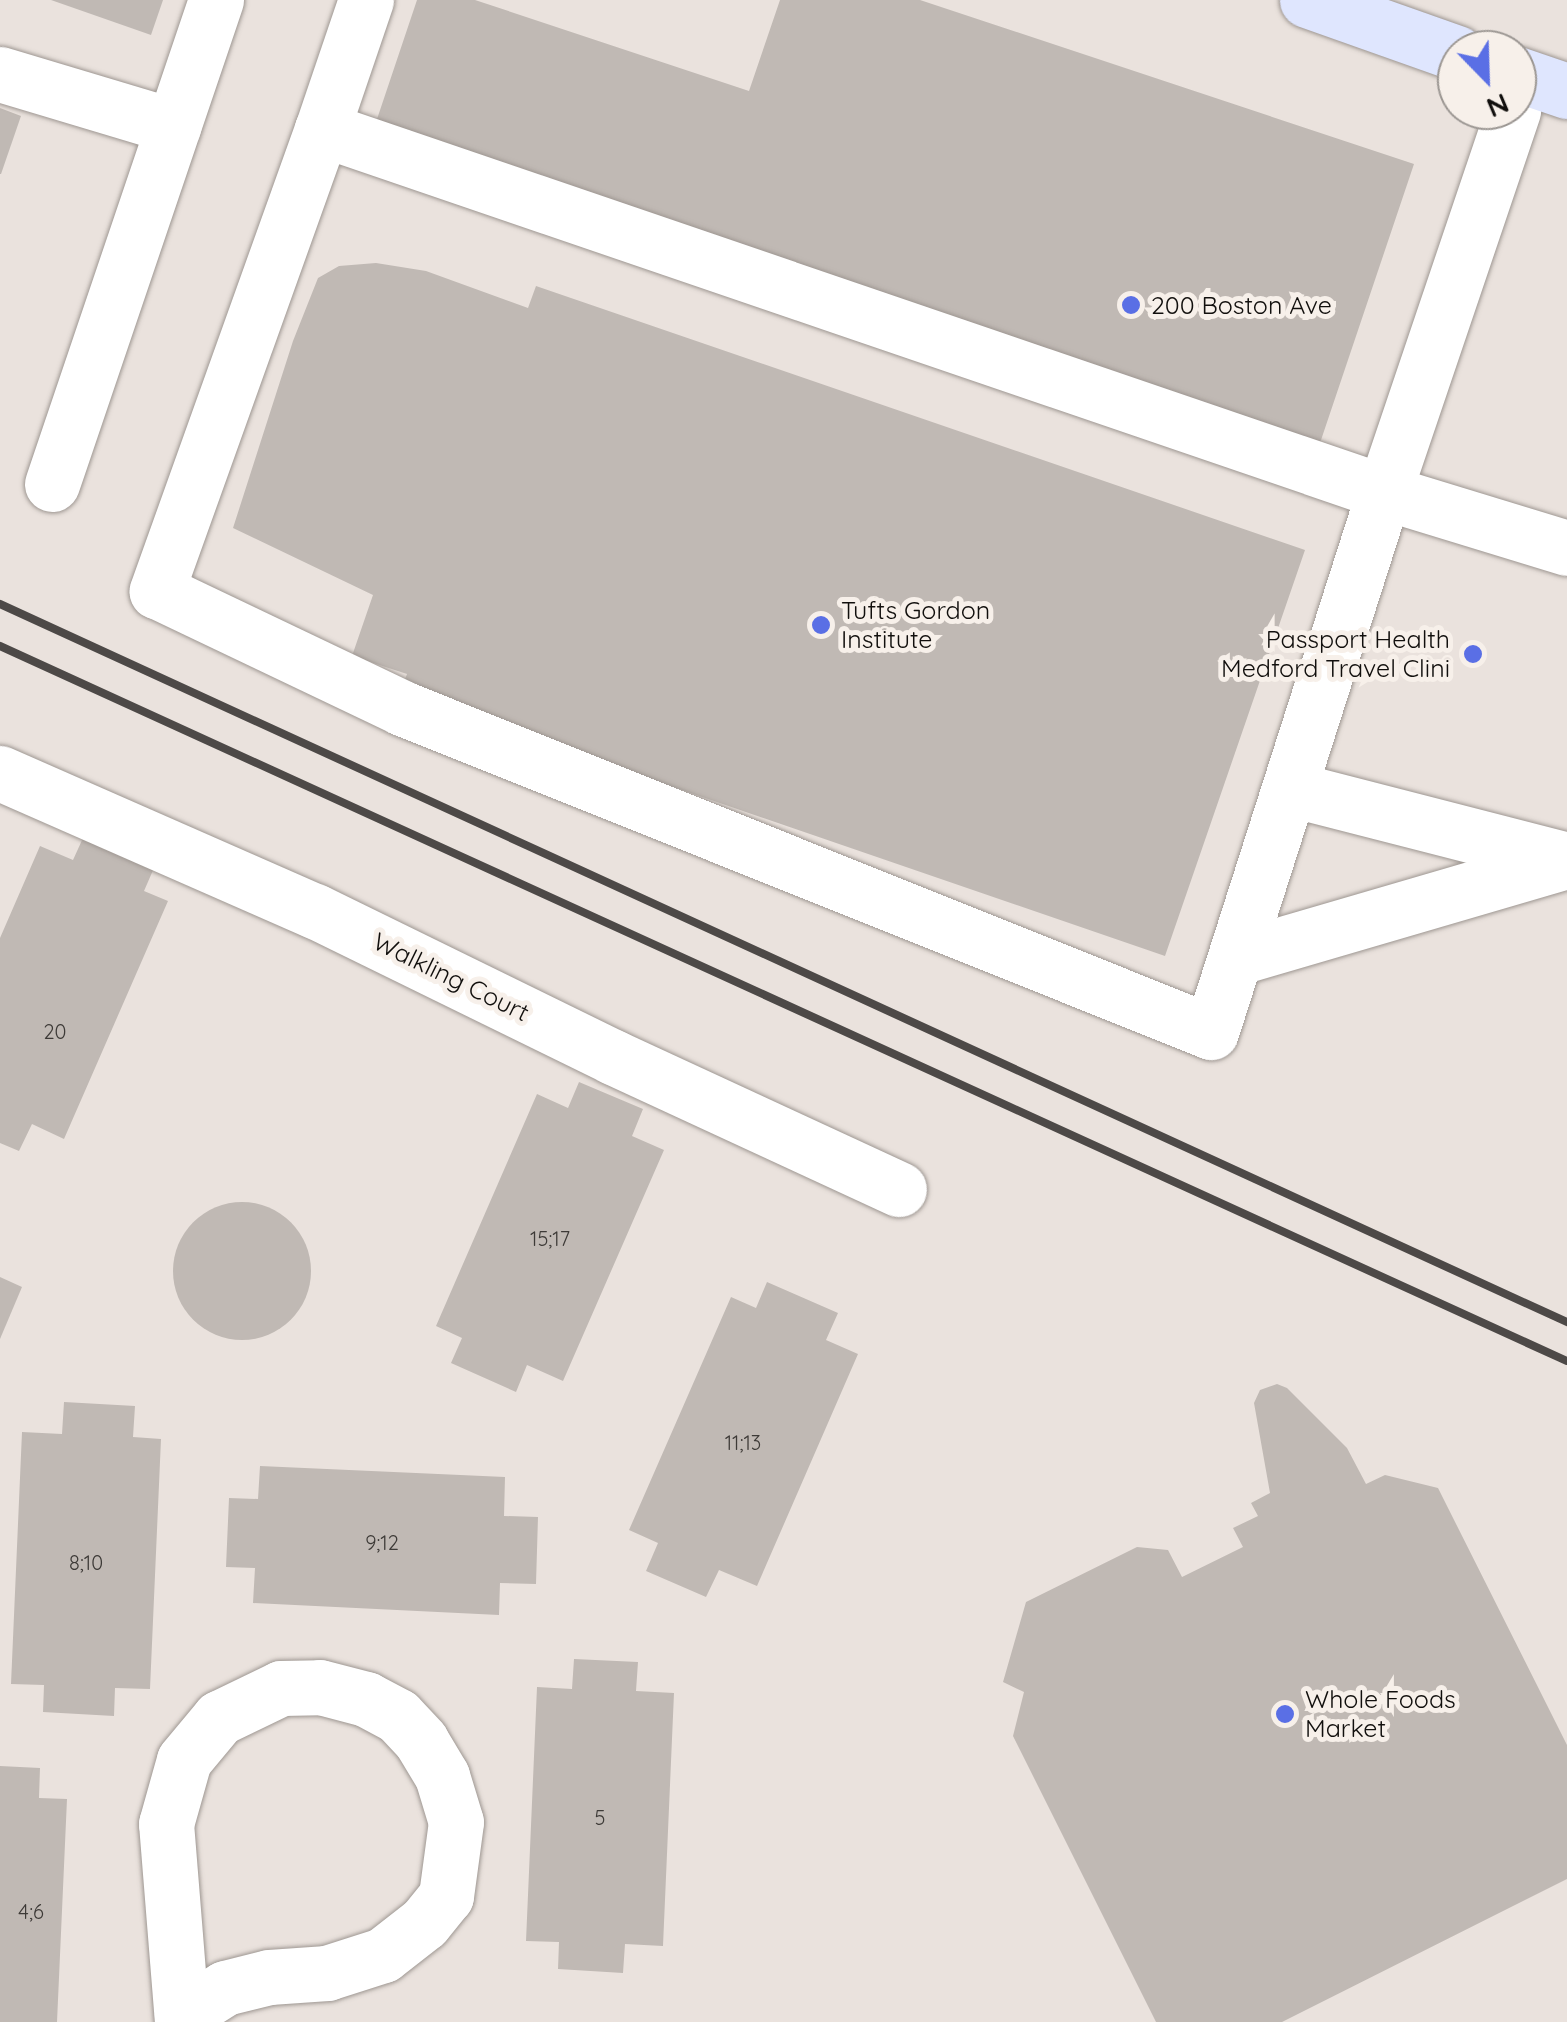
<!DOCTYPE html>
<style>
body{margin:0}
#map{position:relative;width:1567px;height:2022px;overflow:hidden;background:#eae2dd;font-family:Quicksand,sans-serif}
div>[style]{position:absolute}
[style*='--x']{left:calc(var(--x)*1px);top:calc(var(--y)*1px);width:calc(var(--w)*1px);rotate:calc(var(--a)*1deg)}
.building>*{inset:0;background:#c0b9b4}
.round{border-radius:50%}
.roads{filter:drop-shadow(0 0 2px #9e9792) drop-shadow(0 0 2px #9e9792)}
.minor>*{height:55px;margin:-27.5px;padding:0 27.5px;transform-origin:27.5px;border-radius:27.5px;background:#fff}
.major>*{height:55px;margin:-27.5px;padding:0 27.5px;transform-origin:27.5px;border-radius:27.5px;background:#dfe6fe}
.rail>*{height:8px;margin:-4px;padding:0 4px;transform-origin:4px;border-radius:4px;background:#4d4947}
.dots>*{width:28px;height:28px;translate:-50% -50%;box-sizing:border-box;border:5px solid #f7f0ea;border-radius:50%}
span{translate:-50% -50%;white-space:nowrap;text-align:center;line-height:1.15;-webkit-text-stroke:10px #f7f0ea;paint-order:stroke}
.number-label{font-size:20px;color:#3d3a37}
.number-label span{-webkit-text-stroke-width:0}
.poi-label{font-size:25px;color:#110f0d}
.left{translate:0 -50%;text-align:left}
.right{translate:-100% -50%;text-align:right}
.street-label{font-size:25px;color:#110f0d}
.north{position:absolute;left:1437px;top:30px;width:100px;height:100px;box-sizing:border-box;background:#f7f0ea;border:2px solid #9b9692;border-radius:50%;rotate:157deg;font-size:28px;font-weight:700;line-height:40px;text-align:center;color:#110f0d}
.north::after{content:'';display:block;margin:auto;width:35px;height:45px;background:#5a6fe5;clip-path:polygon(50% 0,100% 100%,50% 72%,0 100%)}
</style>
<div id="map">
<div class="building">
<div style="clip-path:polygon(51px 0,163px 0,151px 35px)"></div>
<div style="clip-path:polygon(417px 0,475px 0,749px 91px,780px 0,920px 0,1414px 164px,1319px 446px,373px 131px)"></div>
<div style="clip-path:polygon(0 108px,21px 116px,1px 174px,0 174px)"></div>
<div style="clip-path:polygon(376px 263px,426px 271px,528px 308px,536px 286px,1305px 550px,1165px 956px,400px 693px,407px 674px,352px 656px,373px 595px,233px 528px,293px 341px,318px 278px,339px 266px)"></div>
<div style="clip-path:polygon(83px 838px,154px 868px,144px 891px,168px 901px,64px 1139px,32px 1124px,19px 1151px,0 1143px,0 938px,40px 846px,73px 860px)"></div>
<div style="clip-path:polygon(579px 1082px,643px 1109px,632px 1136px,664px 1150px,563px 1381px,527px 1365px,516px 1392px,451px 1363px,462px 1338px,436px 1326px,537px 1094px,568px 1108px)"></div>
<div class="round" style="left:173px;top:1202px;width:138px;height:138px"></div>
<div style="clip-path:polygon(0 1277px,22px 1287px,0 1339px)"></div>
<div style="clip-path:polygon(767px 1282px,838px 1313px,826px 1340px,858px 1354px,757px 1586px,719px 1570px,706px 1597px,646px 1571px,658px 1543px,629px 1530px,731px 1297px,756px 1308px)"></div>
<div style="clip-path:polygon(1277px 1384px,1287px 1388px,1347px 1448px,1366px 1484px,1385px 1475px,1438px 1488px,1567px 1745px,1567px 1879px,1282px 2022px,1156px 2022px,1013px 1736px,1024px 1692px,1003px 1682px,1026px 1602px,1137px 1547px,1168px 1550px,1182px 1577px,1243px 1547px,1233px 1528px,1258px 1516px,1251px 1503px,1270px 1493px,1254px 1403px,1260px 1390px)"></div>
<div style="clip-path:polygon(64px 1402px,135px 1406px,133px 1437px,161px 1439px,150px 1689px,115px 1688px,114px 1716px,43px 1712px,44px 1685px,11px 1684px,22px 1432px,62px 1434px)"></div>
<div style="clip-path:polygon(260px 1466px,505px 1477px,504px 1516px,538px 1517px,536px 1584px,500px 1583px,499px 1615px,253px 1603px,255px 1568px,226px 1567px,229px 1498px,258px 1499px)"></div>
<div style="clip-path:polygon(574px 1659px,638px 1662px,636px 1691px,674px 1693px,663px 1946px,625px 1944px,623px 1973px,558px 1969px,559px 1942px,526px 1941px,537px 1687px,572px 1689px)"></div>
<div style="clip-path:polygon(0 1766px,40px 1768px,39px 1798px,67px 1799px,57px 2022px,0 2022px)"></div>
</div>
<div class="roads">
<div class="minor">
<div style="--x:366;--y:0;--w:136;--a:108.8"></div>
<div style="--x:322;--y:129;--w:1122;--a:18.87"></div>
<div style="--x:1384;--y:492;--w:403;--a:-71.3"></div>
<div style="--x:0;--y:74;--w:181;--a:16.7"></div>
<div style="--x:322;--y:129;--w:491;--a:109.7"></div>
<div style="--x:157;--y:591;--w:272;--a:25.5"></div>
<div style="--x:402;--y:708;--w:871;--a:21.83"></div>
<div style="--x:1211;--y:1032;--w:567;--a:-72.24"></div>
<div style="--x:1384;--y:492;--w:191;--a:17"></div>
<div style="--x:52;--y:484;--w:511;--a:-71.28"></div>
<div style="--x:0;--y:773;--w:344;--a:23.7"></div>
<div style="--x:315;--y:911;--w:332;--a:26.1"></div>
<div style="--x:613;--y:1057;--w:315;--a:24.8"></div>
<div style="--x:1291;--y:789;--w:285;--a:14.4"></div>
<div style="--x:1235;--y:958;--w:346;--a:-16.3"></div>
<div style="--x:182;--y:2022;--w:199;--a:-94.6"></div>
<div style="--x:166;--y:1824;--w:66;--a:-74.3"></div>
<div style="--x:184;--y:1760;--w:55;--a:-50.2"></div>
<div style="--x:219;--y:1718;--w:69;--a:-25.8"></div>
<div style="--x:281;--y:1688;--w:39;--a:-1"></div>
<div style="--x:320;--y:1687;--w:48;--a:14.6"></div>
<div style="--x:366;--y:1699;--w:36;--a:28"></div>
<div style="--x:398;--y:1716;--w:34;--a:47"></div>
<div style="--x:421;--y:1741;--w:41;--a:59"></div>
<div style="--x:442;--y:1776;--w:48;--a:73.1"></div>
<div style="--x:456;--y:1822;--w:75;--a:97.7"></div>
<div style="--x:446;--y:1896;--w:35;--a:129"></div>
<div style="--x:424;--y:1923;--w:52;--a:142"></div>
<div style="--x:383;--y:1955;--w:59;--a:162.2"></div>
<div style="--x:327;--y:1973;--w:58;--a:176.1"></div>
<div style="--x:269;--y:1977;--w:45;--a:166"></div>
<div style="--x:225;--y:1988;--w:51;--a:147.9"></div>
</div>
<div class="major">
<div style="--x:1307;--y:0;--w:159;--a:19.5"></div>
<div style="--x:1517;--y:74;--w:53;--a:18.8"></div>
</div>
</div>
<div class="rail">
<div style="--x:0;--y:604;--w:1724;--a:24.62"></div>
<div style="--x:0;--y:646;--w:1722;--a:24.53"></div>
</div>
<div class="dots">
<div style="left:1131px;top:305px;background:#5a6fe5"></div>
<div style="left:821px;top:625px;background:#5a6fe5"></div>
<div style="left:1473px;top:654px;background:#5a6fe5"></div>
<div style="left:1285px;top:1714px;background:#5a6fe5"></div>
</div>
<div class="number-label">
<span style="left:55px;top:1031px">20</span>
<span style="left:550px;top:1238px">15;17</span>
<span style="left:743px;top:1442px">11;13</span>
<span style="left:382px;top:1542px">9;12</span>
<span style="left:86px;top:1562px">8;10</span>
<span style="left:600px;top:1817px">5</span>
<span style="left:31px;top:1911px">4;6</span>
</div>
<div class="poi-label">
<span class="left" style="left:1151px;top:305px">200 Boston Ave</span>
<span class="left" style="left:841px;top:625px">Tufts Gordon<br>Institute</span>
<span class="right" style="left:1450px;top:654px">Passport Health<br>Medford Travel Clini</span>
<span class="left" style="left:1305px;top:1714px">Whole Foods<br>Market</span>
</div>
<div class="street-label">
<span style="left:451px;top:977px;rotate:26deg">Walkling Court</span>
</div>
<div class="north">N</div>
</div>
